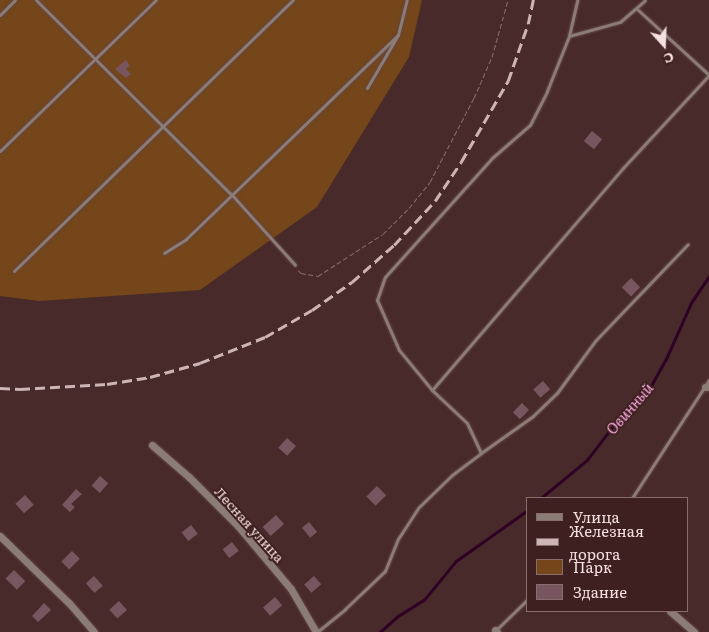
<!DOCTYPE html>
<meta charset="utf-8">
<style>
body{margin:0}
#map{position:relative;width:709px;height:632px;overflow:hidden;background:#492a2a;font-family:Literata,serif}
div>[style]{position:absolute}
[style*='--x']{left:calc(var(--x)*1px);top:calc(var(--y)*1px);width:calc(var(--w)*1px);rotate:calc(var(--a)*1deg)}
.green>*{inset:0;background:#74461a}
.stream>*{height:2.5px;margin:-1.25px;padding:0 1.25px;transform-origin:1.25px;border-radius:1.25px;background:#2f0124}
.building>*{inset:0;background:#77565f;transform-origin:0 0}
.path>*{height:1px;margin-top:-0.5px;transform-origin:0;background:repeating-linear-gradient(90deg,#886c6c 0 5px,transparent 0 7.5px)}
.roads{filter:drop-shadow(0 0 1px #654747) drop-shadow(0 0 1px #654747)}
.lane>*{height:3px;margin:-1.5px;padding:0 1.5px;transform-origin:1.5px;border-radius:1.5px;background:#8b7c76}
.street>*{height:7px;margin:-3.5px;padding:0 3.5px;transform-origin:3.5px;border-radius:3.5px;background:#8b7c76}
.rail>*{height:2.5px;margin-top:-1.25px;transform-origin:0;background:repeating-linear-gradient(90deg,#ccb5b4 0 10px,transparent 0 15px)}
span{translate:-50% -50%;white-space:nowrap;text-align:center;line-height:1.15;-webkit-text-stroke:4px #3e2020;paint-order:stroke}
.street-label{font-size:14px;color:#f5e0df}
.water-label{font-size:15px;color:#fdabe2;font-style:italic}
.legend{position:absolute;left:526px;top:497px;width:162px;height:115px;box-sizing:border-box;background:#3e2020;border:1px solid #876d6c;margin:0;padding:6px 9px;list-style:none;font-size:15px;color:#f5e0df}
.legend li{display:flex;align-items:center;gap:10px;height:25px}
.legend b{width:25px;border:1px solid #876d6c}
.north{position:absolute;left:639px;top:20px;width:50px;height:50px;-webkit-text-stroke:4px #3e2020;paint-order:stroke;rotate:160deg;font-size:14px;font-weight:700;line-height:20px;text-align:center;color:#f5e0df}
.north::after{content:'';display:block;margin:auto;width:18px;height:22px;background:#f5e0df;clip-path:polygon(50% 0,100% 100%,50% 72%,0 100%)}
</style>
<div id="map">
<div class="green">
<div style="clip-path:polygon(0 0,422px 0,409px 57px,317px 207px,200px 290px,39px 301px,0 296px)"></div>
</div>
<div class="stream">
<div style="--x:541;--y:498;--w:60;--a:-39.6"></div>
<div style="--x:587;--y:460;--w:59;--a:-52.5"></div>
<div style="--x:623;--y:413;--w:41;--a:-45"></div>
<div style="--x:652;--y:384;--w:29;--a:-61"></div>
<div style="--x:666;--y:359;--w:61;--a:-65.9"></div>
<div style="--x:691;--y:303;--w:32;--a:-56"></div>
<div style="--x:380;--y:632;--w:24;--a:-42"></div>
<div style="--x:398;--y:616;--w:31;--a:-32"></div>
<div style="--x:424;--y:600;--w:50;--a:-50.6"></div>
<div style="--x:456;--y:561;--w:88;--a:-35.3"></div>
</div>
<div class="building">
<div style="clip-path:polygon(126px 60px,130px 66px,126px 69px,131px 74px,126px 78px,115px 69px)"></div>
<div style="left:592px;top:131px;width:13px;height:13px;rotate:39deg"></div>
<div style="left:631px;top:278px;width:13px;height:13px;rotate:45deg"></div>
<div style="left:543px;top:381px;width:11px;height:13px;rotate:49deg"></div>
<div style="left:522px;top:403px;width:10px;height:13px;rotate:45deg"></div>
<div style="left:287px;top:438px;width:12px;height:13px;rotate:42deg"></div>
<div style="left:100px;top:476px;width:11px;height:13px;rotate:41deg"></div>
<div style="left:377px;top:486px;width:13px;height:15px;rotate:45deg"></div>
<div style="clip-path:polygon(76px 489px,82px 494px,71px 504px,75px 507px,70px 512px,62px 505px)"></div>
<div style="left:25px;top:495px;width:13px;height:13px;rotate:48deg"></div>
<div style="left:276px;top:515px;width:12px;height:18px;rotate:48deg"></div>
<div style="left:309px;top:522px;width:13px;height:9px;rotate:51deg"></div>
<div style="left:191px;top:525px;width:11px;height:12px;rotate:52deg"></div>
<div style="left:232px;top:542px;width:11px;height:12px;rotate:52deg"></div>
<div style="left:72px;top:551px;width:11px;height:15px;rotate:45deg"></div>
<div style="left:14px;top:570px;width:16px;height:12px;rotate:45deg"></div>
<div style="left:94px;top:576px;width:13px;height:11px;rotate:48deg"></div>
<div style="left:314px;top:576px;width:11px;height:13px;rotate:49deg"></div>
<div style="left:275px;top:597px;width:11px;height:16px;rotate:49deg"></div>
<div style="left:119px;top:601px;width:12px;height:13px;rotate:48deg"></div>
<div style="clip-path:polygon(44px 603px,51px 610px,38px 622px,32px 616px)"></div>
</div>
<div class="path">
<div style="--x:298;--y:270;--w:4;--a:45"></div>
<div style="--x:301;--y:273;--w:17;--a:10"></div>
<div style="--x:318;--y:276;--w:77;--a:-32.9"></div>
<div style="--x:383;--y:234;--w:37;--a:-45"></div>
<div style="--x:409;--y:208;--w:33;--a:-51"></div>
<div style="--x:430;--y:182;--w:95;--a:-62.4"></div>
<div style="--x:474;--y:98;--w:45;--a:-66.3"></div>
<div style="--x:492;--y:57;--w:59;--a:-74.3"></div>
</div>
<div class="roads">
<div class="lane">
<div style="--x:36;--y:0;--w:276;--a:44.9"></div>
<div style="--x:232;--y:195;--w:94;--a:48"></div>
<div style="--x:637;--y:9;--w:98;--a:42.5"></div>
<div style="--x:0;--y:15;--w:21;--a:-45"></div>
<div style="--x:569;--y:36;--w:53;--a:-15.4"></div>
<div style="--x:620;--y:22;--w:33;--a:-41"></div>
<div style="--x:367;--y:88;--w:61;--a:-59.7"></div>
<div style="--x:398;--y:35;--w:36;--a:-76"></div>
<div style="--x:0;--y:151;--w:217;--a:-44.1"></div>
<div style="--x:164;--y:253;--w:26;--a:-32"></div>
<div style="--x:186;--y:239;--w:294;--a:-43.9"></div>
<div style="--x:14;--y:271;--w:389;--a:-44.2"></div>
<div style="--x:432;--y:390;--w:293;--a:-49.3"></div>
<div style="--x:623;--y:168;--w:127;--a:-47.2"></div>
<div style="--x:481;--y:453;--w:64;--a:-35.4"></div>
<div style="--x:533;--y:416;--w:33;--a:-44"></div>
<div style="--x:557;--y:393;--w:64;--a:-53.8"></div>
<div style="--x:595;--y:341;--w:134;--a:-46.2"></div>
<div style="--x:632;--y:498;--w:141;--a:-56.9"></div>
<div style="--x:496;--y:630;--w:45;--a:-44.1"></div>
<div style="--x:317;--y:632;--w:36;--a:-39"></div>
<div style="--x:345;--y:609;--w:55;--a:-43.5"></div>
<div style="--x:385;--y:571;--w:35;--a:-68"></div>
<div style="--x:398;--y:539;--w:37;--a:-57"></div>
<div style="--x:418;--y:508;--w:47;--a:-44.1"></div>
<div style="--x:452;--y:475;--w:36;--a:-37"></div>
<div style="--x:481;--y:453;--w:33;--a:-115"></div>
<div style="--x:467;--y:423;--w:48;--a:-136.7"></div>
<div style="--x:432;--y:390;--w:52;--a:-129.5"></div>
<div style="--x:399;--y:350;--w:55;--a:-113.7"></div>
<div style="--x:377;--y:300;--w:24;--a:-71"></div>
<div style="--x:385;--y:277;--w:160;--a:-48"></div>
<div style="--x:492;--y:158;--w:50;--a:-41"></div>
<div style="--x:530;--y:125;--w:38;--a:-63"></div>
<div style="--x:547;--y:91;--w:59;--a:-68.2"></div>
<div style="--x:569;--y:36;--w:37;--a:-77"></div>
</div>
<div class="street">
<div style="--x:705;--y:387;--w:4;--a:0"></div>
<div style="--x:152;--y:445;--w:49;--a:40.9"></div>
<div style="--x:189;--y:477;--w:69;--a:45"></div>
<div style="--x:238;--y:526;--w:82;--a:49.9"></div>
<div style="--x:291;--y:589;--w:50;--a:59.8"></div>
<div style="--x:0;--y:536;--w:96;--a:44.2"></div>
<div style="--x:69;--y:603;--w:38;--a:49"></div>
<div style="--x:670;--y:611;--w:32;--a:41"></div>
<div style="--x:495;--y:630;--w:3;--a:45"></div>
</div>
</div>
<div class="rail">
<div style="--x:0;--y:388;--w:20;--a:3"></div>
<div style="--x:20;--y:389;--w:87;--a:-3.3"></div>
<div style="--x:107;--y:384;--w:44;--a:-9.2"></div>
<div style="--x:150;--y:377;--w:52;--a:-15.6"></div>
<div style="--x:200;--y:363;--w:70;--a:-21.8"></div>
<div style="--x:265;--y:337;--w:54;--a:-29.9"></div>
<div style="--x:312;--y:310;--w:49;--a:-35"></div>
<div style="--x:352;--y:282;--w:56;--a:-41.4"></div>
<div style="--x:394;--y:245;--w:60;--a:-47"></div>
<div style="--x:435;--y:201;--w:47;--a:-56.3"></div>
<div style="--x:461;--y:162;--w:94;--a:-59.9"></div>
<div style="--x:508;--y:81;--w:60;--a:-70.7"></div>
<div style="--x:528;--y:24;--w:25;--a:-78"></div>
</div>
<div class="street-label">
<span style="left:250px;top:524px;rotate:48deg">Лесная улица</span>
</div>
<div class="water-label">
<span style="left:629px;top:408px;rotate:-49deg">Овинный</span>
</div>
<ul class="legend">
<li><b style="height:6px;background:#8b7c76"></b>Улица</li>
<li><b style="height:6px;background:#ccb5b4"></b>Железная дорога</li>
<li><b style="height:14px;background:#74461a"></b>Парк</li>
<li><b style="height:14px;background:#77565f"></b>Здание</li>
</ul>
<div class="north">С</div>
</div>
